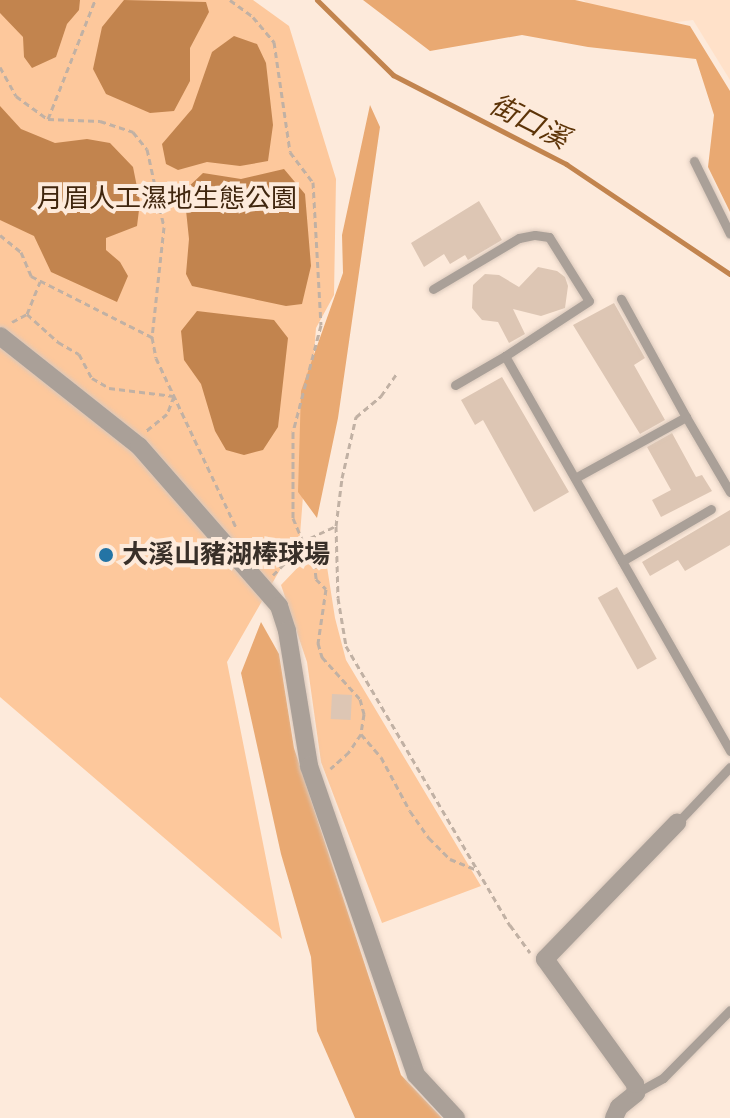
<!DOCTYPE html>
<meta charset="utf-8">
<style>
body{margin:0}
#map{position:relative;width:730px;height:1118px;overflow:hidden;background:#fdeadb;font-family:"Fira Sans Condensed","Noto Sans TC",sans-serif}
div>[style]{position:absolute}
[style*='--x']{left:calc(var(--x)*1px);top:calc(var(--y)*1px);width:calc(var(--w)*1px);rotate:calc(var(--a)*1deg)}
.built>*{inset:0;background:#ffe1c9}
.green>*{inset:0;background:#fdc89c}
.forest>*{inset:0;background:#e9a972}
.water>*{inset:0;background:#c2844e}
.stream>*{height:5px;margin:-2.5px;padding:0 2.5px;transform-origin:2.5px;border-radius:2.5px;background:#c2844e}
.building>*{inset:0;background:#ddc6b4;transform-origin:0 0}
.path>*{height:3px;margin-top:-1.5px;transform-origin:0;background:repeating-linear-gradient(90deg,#c1b1a4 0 6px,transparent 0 10px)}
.roads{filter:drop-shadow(0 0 2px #dac8bb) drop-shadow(0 0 2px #dac8bb)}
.lane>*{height:9px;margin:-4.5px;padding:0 4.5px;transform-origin:4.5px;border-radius:4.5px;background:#aaa098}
.street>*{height:18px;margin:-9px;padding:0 9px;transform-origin:9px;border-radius:9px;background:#aaa098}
.dots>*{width:22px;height:22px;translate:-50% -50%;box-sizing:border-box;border:4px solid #fdeadb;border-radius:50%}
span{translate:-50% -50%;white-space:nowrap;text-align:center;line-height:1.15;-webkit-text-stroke:8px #fdeadb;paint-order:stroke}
.park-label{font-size:26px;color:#40260e}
.poi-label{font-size:26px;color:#382f28;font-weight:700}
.left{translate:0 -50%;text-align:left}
.water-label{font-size:28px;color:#5d3408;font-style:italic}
</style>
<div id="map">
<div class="built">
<div style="clip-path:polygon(583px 0,730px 0,730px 80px,693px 20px,623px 29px)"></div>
</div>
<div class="green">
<div style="clip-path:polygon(0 0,253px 0,289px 26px,336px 179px,334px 295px,316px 328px,300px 535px,227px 662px,282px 939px,0 697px)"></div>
<div style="clip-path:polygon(323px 541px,335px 618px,346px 660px,481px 886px,382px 923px,321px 762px,307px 662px,281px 585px)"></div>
</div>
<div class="forest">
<div style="clip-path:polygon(363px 0,575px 0,690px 26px,730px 91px,730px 212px,708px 167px,714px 115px,696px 59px,588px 47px,522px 35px,430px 51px)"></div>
<div style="clip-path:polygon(370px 105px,380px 127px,338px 418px,317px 518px,298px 492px,301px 391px,343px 273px,342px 235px)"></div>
<div style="clip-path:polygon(261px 622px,279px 654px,294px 748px,401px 1075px,442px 1118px,355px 1118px,317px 1031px,311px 957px,281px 854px,241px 673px)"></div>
</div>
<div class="water">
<div style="clip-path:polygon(0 0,80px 0,79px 10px,67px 24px,56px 57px,32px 68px,24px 57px,23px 37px,0 13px)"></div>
<div style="clip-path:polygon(124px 0,206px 2px,209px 12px,190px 48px,190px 81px,174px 111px,150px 113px,106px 94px,93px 69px,102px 27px)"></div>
<div style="clip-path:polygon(234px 36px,257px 44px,266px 63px,273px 125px,268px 161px,240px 166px,207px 162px,178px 170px,166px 164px,162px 144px,192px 109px,212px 52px)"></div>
<div style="clip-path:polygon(0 106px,21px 129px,55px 143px,87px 139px,110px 143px,133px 167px,140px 202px,137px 226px,106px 238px,106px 250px,120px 262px,128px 276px,117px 302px,51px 272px,34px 236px,0 220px)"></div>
<div style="clip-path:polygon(284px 169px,305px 194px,311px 266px,302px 304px,286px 306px,192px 286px,186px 274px,189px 239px,184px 191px,203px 173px,241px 179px)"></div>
<div style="clip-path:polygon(197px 311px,274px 320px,288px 338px,278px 427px,263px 450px,244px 455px,226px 450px,215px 431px,201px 384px,184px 360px,181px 331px)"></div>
</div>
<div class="stream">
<div style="--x:317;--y:0;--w:107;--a:44.6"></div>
<div style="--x:393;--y:75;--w:195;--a:27.2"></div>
<div style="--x:566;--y:164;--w:197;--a:33.9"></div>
</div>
<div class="building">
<div style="clip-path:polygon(479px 201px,502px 240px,468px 260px,465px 255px,450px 264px,444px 254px,424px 267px,411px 243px)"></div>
<div style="clip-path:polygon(538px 267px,557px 271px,565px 277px,568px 286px,565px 308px,541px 316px,513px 309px,525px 334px,509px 343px,498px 322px,482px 320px,472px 308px,473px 285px,485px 274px,499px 275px,519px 287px)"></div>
<div style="clip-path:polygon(614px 303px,645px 358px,634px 365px,665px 420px,640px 434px,573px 325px)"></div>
<div style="clip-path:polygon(502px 377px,569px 492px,534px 512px,483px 420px,475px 425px,461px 400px)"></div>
<div style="clip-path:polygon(672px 433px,696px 477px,702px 475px,712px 491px,661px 517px,652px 500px,671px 490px,647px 447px)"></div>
<div style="clip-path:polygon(730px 510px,730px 545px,685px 571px,678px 560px,650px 576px,642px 562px)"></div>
<div style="left:617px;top:587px;width:82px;height:22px;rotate:61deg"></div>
<div style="left:332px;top:694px;width:20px;height:25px;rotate:3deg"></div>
</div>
<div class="path">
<div style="--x:230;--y:0;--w:29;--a:36"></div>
<div style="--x:253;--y:17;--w:33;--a:50"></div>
<div style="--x:274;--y:42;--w:111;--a:81.7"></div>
<div style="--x:290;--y:152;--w:38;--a:53"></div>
<div style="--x:313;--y:182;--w:143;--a:86.8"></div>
<div style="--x:321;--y:325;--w:111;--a:104.7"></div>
<div style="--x:293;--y:432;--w:86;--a:90"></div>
<div style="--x:293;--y:518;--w:28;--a:67"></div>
<div style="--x:304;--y:544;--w:13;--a:45"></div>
<div style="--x:313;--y:553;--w:26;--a:83"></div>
<div style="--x:316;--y:579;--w:14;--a:45"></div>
<div style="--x:326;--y:589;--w:55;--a:98.4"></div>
<div style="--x:318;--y:643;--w:15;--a:74"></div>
<div style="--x:322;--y:657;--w:57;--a:47.9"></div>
<div style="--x:360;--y:699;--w:16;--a:75"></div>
<div style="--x:364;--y:714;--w:20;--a:99"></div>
<div style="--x:361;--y:734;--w:22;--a:124"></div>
<div style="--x:349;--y:752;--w:25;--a:138"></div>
<div style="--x:0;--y:67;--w:33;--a:61"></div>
<div style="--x:16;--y:96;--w:39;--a:36"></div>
<div style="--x:48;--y:119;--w:52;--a:2.2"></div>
<div style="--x:100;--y:121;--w:35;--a:18"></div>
<div style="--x:133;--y:132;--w:22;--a:51"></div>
<div style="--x:147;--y:149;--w:80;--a:77.7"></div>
<div style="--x:164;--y:227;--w:111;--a:96.2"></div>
<div style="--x:152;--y:337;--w:21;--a:79"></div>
<div style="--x:156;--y:358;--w:189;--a:64.7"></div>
<div style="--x:48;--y:119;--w:128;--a:-68.4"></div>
<div style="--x:0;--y:235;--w:27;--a:39"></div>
<div style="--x:21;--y:252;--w:26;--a:67"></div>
<div style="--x:31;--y:276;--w:136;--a:26.8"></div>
<div style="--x:27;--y:314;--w:42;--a:42.1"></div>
<div style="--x:58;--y:342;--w:24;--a:30"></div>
<div style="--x:79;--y:354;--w:27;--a:62"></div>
<div style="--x:92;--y:378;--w:20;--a:30"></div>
<div style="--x:109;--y:388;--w:65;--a:7"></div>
<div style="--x:174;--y:396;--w:19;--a:111"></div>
<div style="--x:167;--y:414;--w:27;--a:141"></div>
<div style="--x:12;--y:322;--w:17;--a:-28"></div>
<div style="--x:27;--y:314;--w:35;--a:-68"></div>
<div style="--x:336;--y:526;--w:48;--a:-82.9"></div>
<div style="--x:342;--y:478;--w:63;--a:-77.1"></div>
<div style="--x:356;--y:417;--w:33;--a:-40"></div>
<div style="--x:381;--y:396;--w:29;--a:-55"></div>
<div style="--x:273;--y:575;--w:52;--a:-45"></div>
<div style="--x:310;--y:538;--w:29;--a:-25"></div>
<div style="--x:336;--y:526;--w:72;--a:88.4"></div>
<div style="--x:338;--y:598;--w:49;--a:80.5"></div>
<div style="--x:346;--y:646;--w:324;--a:59.6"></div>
<div style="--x:510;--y:925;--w:34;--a:54"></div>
<div style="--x:361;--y:734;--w:30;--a:49"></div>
<div style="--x:381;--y:757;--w:61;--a:61.8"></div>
<div style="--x:410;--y:811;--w:33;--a:55"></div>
<div style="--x:429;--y:838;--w:30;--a:45"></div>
<div style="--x:450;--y:859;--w:29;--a:22"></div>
</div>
<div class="roads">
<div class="lane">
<div style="--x:694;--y:161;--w:81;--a:63.7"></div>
<div style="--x:433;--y:289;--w:100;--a:-30.7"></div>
<div style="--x:519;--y:238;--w:16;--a:-11"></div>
<div style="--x:535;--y:235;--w:14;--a:8"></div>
<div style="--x:549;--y:237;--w:75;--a:58"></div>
<div style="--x:589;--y:301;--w:100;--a:146.8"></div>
<div style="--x:455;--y:385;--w:58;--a:-30.1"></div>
<div style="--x:505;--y:356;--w:455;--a:60.3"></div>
<div style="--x:686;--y:417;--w:87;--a:59.6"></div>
<div style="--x:575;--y:478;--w:127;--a:-28.8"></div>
<div style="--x:686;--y:417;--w:135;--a:-118.8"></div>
<div style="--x:622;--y:561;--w:103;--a:-30.3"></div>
<div style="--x:677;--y:823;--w:77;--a:-46.6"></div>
<div style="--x:636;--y:1093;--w:31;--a:-29"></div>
<div style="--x:663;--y:1078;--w:95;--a:-45.4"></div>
</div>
<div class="street">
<div style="--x:0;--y:336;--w:177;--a:38.4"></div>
<div style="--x:139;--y:446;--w:213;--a:48.8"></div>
<div style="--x:279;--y:606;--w:26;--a:72"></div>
<div style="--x:287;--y:631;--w:137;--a:80.7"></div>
<div style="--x:309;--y:766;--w:327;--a:70.9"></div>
<div style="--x:416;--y:1075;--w:59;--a:47.1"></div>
<div style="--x:614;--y:1118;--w:12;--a:-66"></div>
<div style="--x:619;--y:1107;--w:22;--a:-39"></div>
<div style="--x:636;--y:1093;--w:9;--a:-96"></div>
<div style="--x:635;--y:1084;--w:154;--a:-125.8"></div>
<div style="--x:545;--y:959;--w:190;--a:-45.9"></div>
</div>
</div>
<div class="dots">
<div style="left:106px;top:555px;background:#2374a5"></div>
</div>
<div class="park-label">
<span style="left:167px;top:199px">月眉人工濕地生態公園</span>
</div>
<div class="poi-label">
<span class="left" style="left:122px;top:555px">大溪山豬湖棒球場</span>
</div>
<div class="water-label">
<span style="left:529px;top:122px;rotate:27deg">街口溪</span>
</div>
</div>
